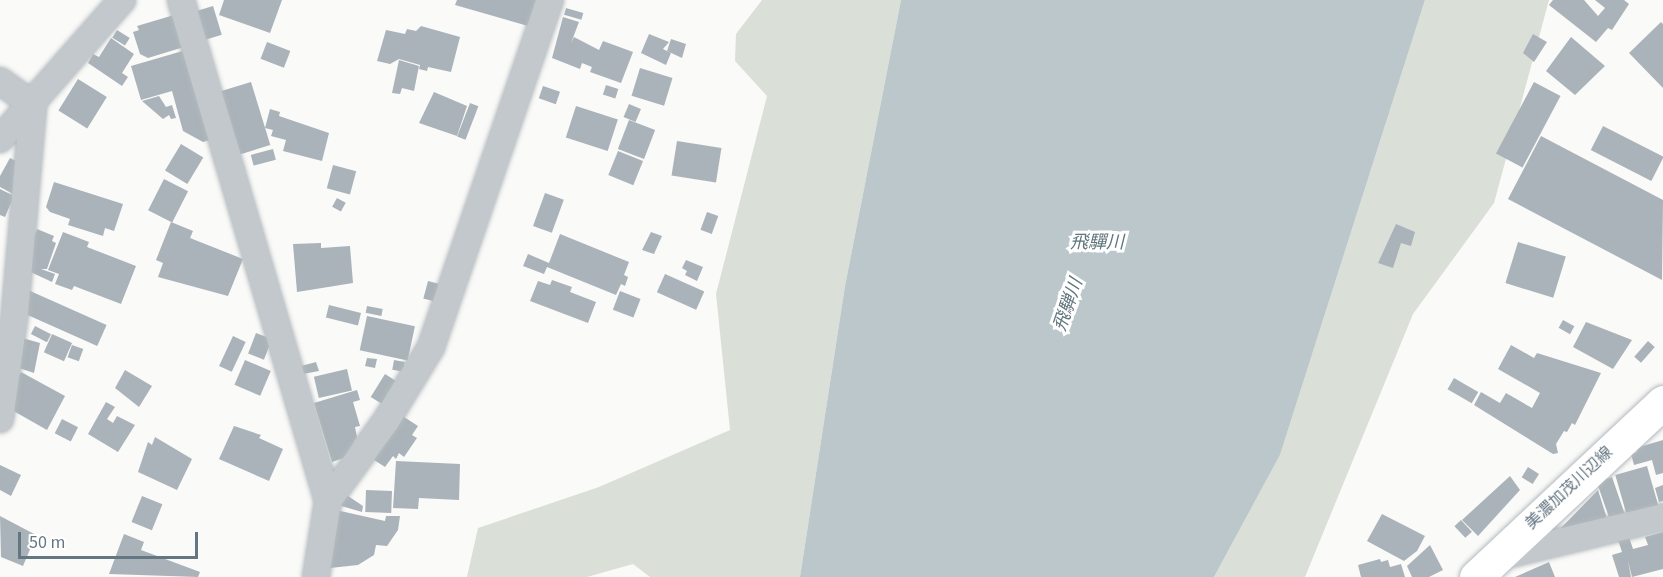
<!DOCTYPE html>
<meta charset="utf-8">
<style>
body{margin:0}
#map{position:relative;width:1663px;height:577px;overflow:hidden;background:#fafaf8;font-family:"Source Sans 3","Noto Sans JP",sans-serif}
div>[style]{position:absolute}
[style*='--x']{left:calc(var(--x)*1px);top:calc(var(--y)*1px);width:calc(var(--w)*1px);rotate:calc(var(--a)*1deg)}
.green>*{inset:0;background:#dadfd7}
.water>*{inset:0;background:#bbc7cb}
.building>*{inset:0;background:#aab3b9;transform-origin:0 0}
.roads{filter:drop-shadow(0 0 2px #b3babf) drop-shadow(0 0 2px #b3babf)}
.minor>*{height:26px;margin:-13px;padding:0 13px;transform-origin:13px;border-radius:13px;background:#c3c8cc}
.secondary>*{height:33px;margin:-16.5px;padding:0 16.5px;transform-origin:16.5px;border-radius:16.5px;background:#fff}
span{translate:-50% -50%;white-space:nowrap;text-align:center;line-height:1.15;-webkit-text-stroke:6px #fff;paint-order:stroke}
.street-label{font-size:16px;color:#657683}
.water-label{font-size:18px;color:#60757c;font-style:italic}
.scale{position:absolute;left:18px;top:532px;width:180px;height:27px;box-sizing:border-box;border:3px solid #657683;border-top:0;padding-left:8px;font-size:18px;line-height:21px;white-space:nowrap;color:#657683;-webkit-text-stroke:4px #fff;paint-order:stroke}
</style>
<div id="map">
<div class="green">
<div style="clip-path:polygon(762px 0,901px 0,845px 286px,800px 577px,650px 577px,633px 564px,587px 577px,467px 577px,478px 528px,599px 487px,730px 430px,716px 294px,767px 96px,735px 61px,736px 34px)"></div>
<div style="clip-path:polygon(1425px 0,1549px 0,1494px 203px,1413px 314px,1305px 577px,1214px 577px,1280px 455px)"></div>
</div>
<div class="water">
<div style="clip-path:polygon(901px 0,1425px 0,1280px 455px,1214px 577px,800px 577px,845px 286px)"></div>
</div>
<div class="building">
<div style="clip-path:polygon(224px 0,282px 0,270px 33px,219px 15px)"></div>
<div style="clip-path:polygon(457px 0,536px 0,528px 26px,455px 5px)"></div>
<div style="clip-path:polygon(1553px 0,1584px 0,1598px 16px,1605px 8px,1595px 0,1624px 0,1629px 4px,1612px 30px,1608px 28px,1596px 42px,1549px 5px)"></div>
<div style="left:213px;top:6px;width:30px;height:18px;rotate:73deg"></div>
<div style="left:566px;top:8px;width:18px;height:7px;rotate:16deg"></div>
<div style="clip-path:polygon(174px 15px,184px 47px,148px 58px,140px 54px,133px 32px,139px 30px,137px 26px)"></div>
<div style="clip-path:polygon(563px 17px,579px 22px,571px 43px,574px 37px,599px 50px,603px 41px,633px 52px,621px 83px,590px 72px,592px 67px,582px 63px,580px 69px,552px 58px)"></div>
<div style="clip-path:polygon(1661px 22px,1663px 24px,1663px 88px,1629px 53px)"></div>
<div style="clip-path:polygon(421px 26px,460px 37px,451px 72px,428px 67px,427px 71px,419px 69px,420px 65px,399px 59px,390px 64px,377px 61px,386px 30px,405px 34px,407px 29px,416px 31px)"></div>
<div style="left:117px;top:30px;width:15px;height:9px;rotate:32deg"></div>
<div style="clip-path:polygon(649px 34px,669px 42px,663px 49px,671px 53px,666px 65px,641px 53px)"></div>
<div style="clip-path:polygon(1533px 34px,1547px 42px,1534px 62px,1523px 53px)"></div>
<div style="clip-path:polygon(1571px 37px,1605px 66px,1575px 95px,1546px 71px)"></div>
<div style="clip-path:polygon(111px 38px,134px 54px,122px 73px,128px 77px,122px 86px,88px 63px,93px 54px,99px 57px)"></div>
<div style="clip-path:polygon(671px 39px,686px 44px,682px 58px,667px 51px)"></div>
<div style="left:267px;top:42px;width:25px;height:18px;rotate:21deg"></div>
<div style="clip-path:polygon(186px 50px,213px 139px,203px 142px,183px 131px,172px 91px,141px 100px,131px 66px)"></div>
<div style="clip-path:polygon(399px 60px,419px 66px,414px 91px,402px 88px,400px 94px,392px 93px)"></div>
<div style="left:640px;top:68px;width:34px;height:29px;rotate:17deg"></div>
<div style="left:78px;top:79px;width:34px;height:37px;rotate:32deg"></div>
<div style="left:251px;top:82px;width:66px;height:31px;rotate:73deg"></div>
<div style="left:1534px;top:82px;width:30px;height:81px;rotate:28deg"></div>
<div style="left:606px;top:85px;width:13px;height:10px;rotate:18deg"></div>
<div style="left:543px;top:86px;width:18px;height:13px;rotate:19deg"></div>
<div style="clip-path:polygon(434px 92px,467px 106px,457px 136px,419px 123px)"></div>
<div style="clip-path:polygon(159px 96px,166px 107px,172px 105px,176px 118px,171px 119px,169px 115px,163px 119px,142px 101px)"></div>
<div style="left:470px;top:103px;width:9px;height:36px;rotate:21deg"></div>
<div style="left:629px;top:104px;width:13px;height:14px;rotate:23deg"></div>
<div style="left:576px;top:106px;width:44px;height:33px;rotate:18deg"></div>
<div style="clip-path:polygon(270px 109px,280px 112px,279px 116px,329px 133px,322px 161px,283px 151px,286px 140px,271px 136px,273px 130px,265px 128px)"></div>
<div style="left:629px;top:120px;width:28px;height:31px;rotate:21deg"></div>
<div style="left:1603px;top:126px;width:68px;height:27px;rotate:27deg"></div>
<div style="clip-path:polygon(1541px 136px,1663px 200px,1662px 280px,1508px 199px)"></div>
<div style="left:677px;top:141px;width:45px;height:35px;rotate:9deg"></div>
<div style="left:181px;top:144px;width:26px;height:31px;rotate:31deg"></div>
<div style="left:273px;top:149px;width:11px;height:23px;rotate:75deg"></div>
<div style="left:618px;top:151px;width:27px;height:26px;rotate:22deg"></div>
<div style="clip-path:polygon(10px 158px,22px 164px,17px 196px,0 187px,0 176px)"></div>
<div style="left:333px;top:165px;width:24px;height:24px;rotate:15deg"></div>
<div style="left:164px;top:179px;width:27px;height:35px;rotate:27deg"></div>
<div style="clip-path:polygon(54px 182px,123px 204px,114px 231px,105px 228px,103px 236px,68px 225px,70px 219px,50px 212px,46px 207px)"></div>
<div style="clip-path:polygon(0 189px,14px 196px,5px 217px,0 215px)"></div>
<div style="left:545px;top:193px;width:20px;height:35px;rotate:20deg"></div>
<div style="left:337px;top:198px;width:10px;height:10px;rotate:29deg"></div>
<div style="left:707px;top:212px;width:12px;height:19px;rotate:20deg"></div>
<div style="clip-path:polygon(171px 222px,193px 231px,190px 238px,243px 259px,228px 296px,158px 277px,163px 263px,156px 260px)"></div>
<div style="clip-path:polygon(1396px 224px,1415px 232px,1411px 246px,1401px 243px,1393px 268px,1378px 263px)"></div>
<div style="clip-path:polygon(37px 229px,54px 236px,52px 241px,56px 243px,47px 269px,41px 269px,55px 274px,52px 282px,22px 268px)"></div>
<div style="clip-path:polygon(63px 232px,89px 242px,87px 247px,136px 266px,121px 304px,74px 286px,72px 290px,55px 284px,59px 274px,48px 270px)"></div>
<div style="clip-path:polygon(651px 232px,662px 236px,654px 254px,642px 250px)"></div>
<div style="clip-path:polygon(560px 234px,629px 262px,624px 275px,628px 277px,625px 286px,621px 284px,616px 295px,547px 267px,544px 274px,523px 266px,528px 254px,549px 263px)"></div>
<div style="left:1518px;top:242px;width:50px;height:43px;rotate:17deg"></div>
<div style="clip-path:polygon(321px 243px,321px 248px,350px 246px,353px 283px,297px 292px,293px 244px)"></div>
<div style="clip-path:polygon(686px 260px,703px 267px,697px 281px,685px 275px,687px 271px,682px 268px)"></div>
<div style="left:665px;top:274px;width:43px;height:20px;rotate:24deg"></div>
<div style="clip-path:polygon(552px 280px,572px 287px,570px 292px,596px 302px,588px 323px,530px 301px,538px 281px,550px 285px)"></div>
<div style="left:428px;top:281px;width:11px;height:18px;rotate:15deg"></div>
<div style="left:28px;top:290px;width:86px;height:23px;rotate:24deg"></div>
<div style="left:620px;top:291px;width:22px;height:20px;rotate:21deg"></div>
<div style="left:329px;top:305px;width:33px;height:13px;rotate:14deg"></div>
<div style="left:367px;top:306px;width:16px;height:7px;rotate:11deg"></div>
<div style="left:367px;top:316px;width:49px;height:35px;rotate:12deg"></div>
<div style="left:1563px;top:320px;width:13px;height:9px;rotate:29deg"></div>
<div style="clip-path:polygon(1586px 322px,1632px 340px,1613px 369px,1573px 347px)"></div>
<div style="left:35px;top:326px;width:18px;height:9px;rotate:27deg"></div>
<div style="left:256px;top:333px;width:17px;height:22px;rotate:21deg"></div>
<div style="left:52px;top:334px;width:22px;height:20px;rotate:24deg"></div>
<div style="left:233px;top:336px;width:14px;height:33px;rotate:25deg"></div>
<div style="clip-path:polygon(19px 337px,40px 343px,34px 373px,13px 366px)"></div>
<div style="left:1648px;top:341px;width:9px;height:21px;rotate:41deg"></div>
<div style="left:72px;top:345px;width:12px;height:13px;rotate:20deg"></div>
<div style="clip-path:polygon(1511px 345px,1534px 358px,1537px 353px,1601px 373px,1575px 425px,1572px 423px,1567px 432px,1564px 431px,1556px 444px,1558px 453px,1553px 454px,1474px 405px,1481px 392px,1500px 403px,1506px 393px,1532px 408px,1540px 393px,1498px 369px)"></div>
<div style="clip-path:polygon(367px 358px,377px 359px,375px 368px,365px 366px)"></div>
<div style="left:245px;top:360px;width:28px;height:27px;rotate:23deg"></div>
<div style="left:394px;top:360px;width:11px;height:10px;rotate:10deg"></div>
<div style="clip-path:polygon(316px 362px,319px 371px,303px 374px,301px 366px)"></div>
<div style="left:347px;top:369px;width:22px;height:34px;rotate:77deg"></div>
<div style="clip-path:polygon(125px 370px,152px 386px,139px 407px,115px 388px)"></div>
<div style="clip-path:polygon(21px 372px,65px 396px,47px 430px,10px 409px,7px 396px)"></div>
<div style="left:385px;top:374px;width:13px;height:27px;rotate:32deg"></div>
<div style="left:1454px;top:378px;width:28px;height:13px;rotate:30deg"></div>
<div style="clip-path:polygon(357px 390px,360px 400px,353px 402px,360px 426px,355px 427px,357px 437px,344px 458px,332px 462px,314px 403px)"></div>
<div style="clip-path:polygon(106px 402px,115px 407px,107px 419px,113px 423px,117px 416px,135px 425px,118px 452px,88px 434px)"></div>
<div style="clip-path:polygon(401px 415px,418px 426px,412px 435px,417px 438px,404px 457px,399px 453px,396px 459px,393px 456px,385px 467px,371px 458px)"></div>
<div style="left:62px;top:419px;width:18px;height:16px;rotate:27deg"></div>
<div style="clip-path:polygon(234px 426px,261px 435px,259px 438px,283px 449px,269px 481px,219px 459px)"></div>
<div style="clip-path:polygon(155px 437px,192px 459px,177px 490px,138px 472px,148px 442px,152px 445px)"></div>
<div style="clip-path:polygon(1663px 440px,1663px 473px,1656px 475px,1652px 460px,1634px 465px,1631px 454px,1637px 452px,1636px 448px)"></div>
<div style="clip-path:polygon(396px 461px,460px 464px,459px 500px,419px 498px,418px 509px,393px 508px)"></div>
<div style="clip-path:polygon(0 465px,21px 475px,11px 496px,0 490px)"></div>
<div style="left:1647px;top:466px;width:41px;height:33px;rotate:74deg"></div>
<div style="left:1528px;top:467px;width:13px;height:12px;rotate:32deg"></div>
<div style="clip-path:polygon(1510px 476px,1520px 490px,1478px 536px,1462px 520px)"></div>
<div style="left:1612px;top:477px;width:40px;height:16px;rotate:71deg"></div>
<div style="clip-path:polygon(1663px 485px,1663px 501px,1659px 502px,1655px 488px)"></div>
<div style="left:366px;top:490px;width:26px;height:22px;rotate:2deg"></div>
<div style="clip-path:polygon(1598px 490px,1609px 525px,1564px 538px,1561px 528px)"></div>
<div style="clip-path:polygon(345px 494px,363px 506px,362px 512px,338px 505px)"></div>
<div style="left:142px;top:496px;width:22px;height:28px;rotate:22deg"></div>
<div style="clip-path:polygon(336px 510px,385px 521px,386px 516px,400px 516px,398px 530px,387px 546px,376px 545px,374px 555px,358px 565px,330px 568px)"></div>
<div style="clip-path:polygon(1382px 514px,1425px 536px,1417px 551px,1404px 561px,1367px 541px)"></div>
<div style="clip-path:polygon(0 516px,36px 535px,23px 566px,1px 557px)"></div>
<div style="left:1461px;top:520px;width:16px;height:9px;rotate:47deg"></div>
<div style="clip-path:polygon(1663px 532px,1663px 569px,1632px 577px,1628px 561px,1631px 577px,1619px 577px,1612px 555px,1622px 552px,1618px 540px,1629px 537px,1633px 549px,1648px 545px,1645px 537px)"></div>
<div style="clip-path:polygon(124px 534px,144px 542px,141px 550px,200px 572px,198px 577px,109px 574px)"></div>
<div style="clip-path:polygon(1430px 545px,1443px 570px,1429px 577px,1412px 577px,1407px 566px)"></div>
<div style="clip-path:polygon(1380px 559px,1381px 562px,1388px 560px,1390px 567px,1401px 564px,1405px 577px,1361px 577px,1358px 565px)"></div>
<div style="clip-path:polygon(1549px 562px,1555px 577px,1515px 577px)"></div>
</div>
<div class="roads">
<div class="minor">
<div style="--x:181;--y:0;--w:522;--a:73.65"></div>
<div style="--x:328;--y:501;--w:77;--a:99"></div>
<div style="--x:0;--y:81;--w:41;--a:36"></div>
<div style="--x:0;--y:139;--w:185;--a:-48.7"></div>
<div style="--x:0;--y:419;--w:108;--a:-82"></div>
<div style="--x:15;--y:312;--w:208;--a:-85"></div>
<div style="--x:328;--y:501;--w:99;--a:-54.1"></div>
<div style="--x:386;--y:421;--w:87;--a:-58.7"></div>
<div style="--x:431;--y:347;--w:367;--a:-71.1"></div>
<div style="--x:1497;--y:557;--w:171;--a:-13.5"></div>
</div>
<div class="secondary">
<div style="--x:1476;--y:577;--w:256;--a:-43.1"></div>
</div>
</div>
<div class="street-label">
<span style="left:1569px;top:488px;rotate:-43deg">美濃加茂川辺線</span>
</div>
<div class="water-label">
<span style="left:1097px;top:243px">飛驒川</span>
<span style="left:1069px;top:305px;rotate:-71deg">飛騨川</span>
</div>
<div class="scale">50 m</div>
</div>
